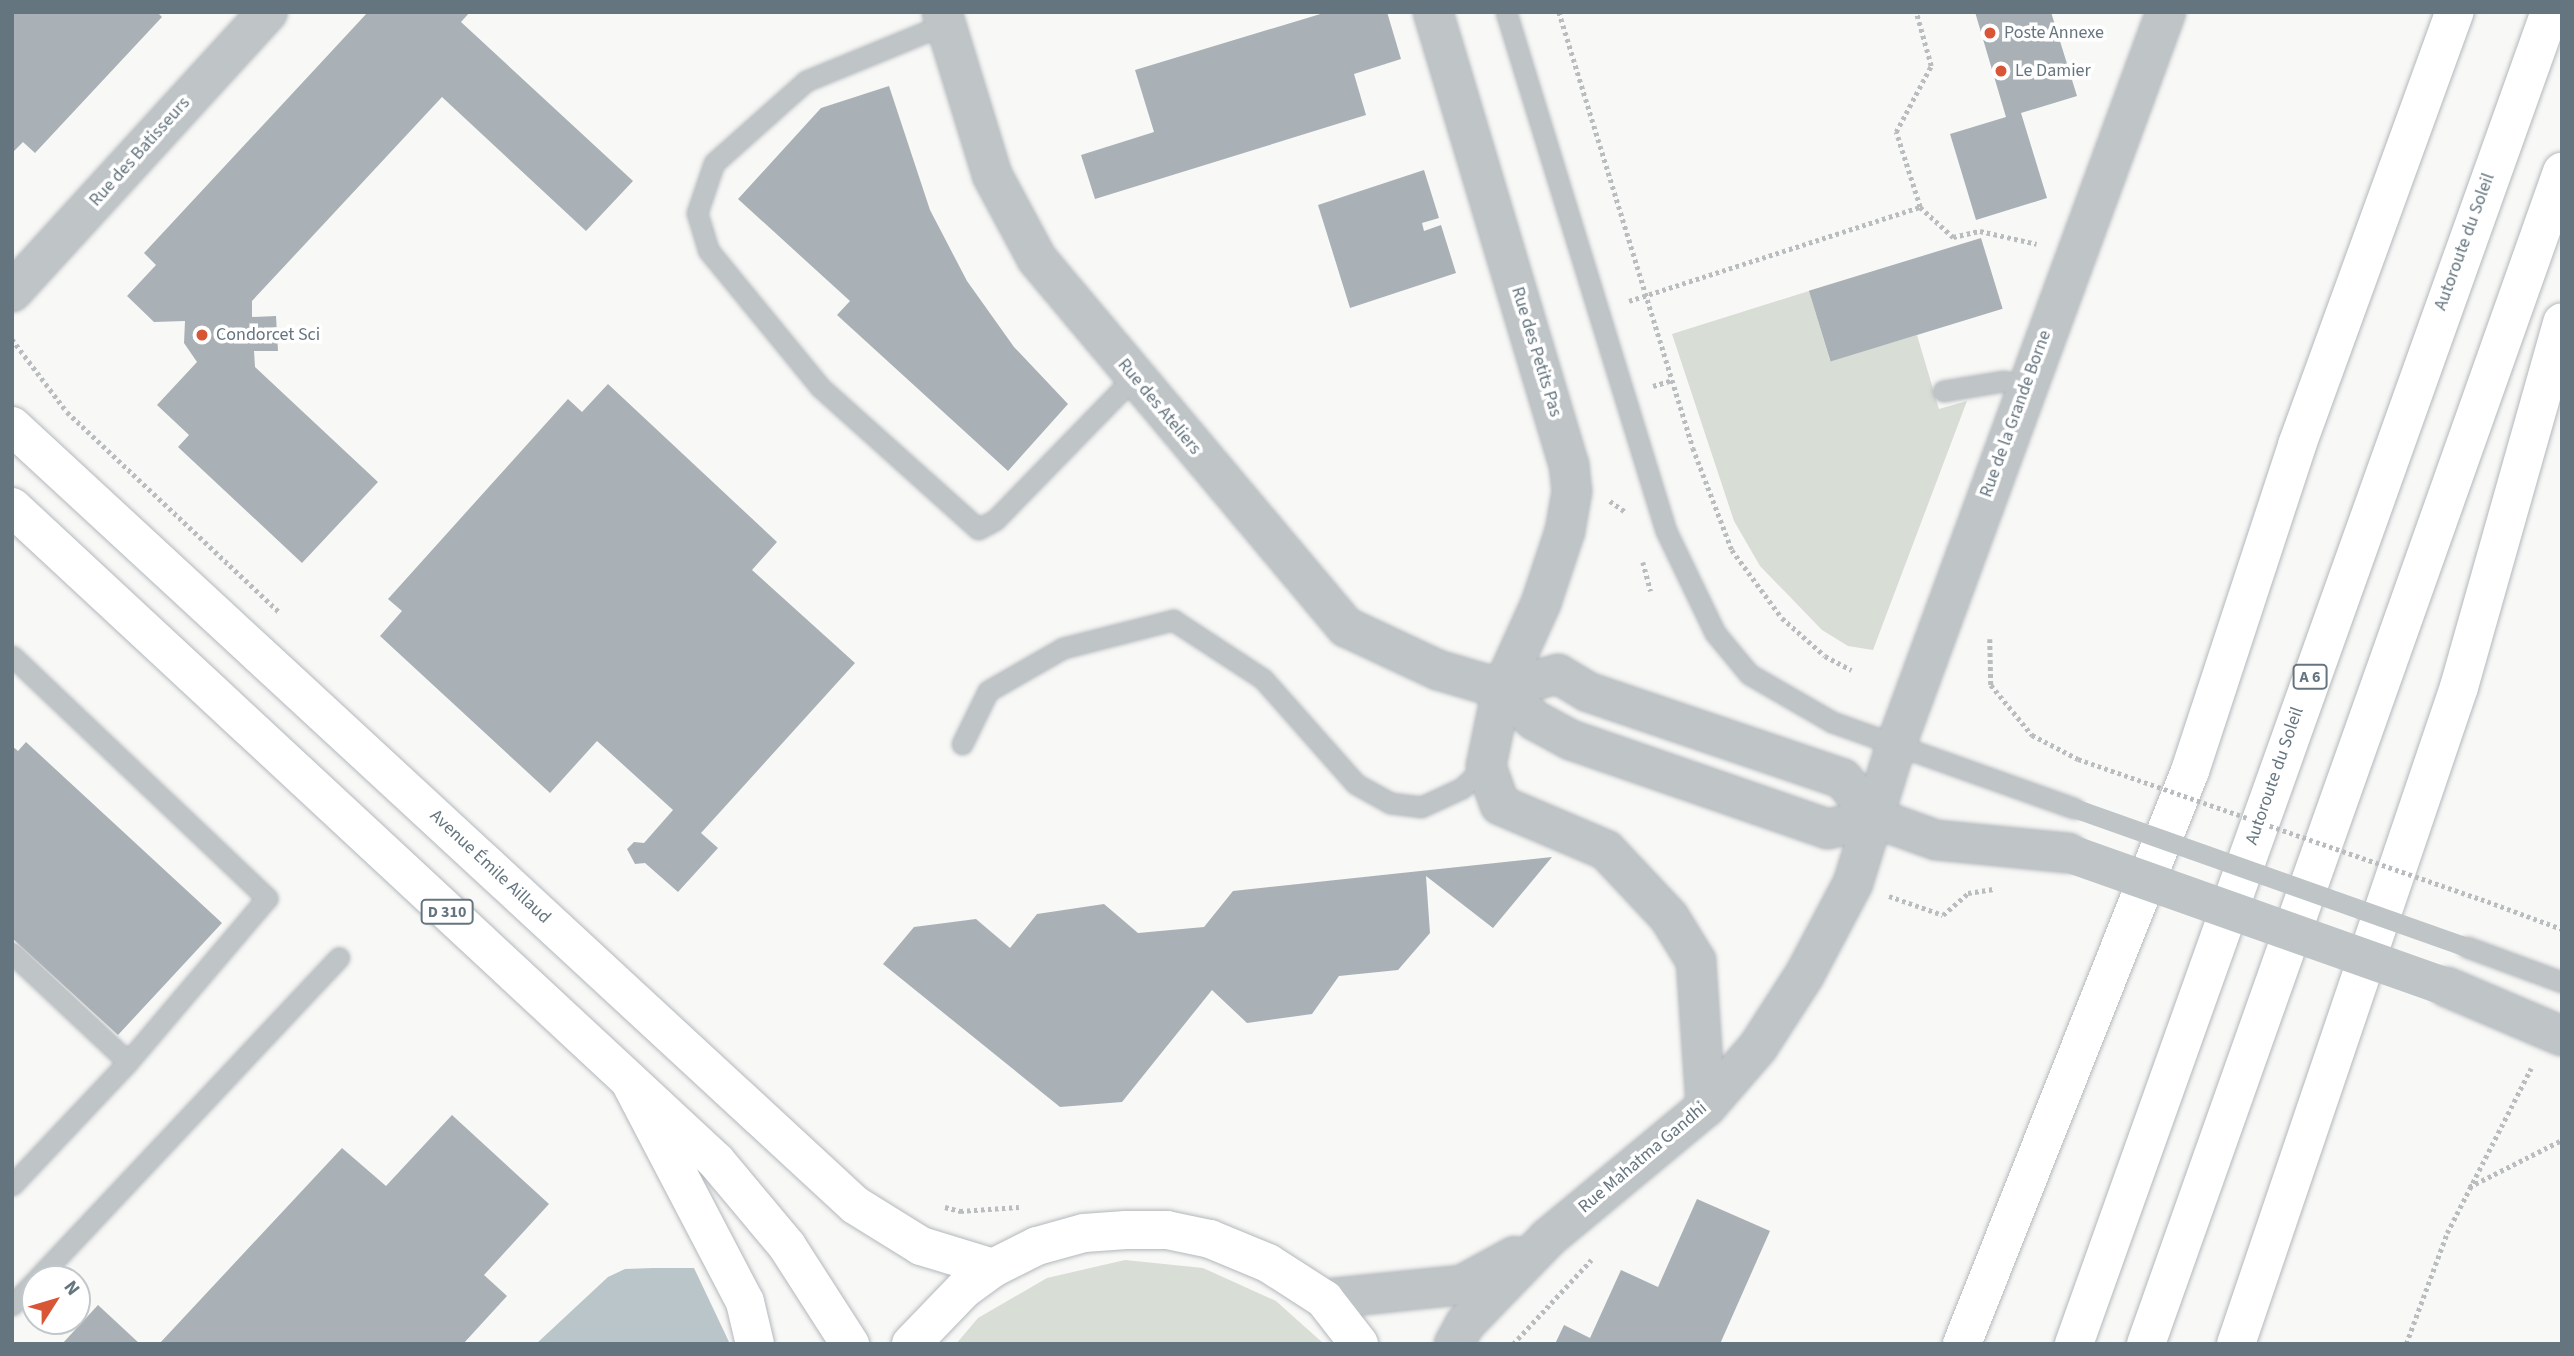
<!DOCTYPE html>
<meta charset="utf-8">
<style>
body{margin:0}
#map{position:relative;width:2574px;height:1356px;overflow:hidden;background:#f8f8f6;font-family:"Source Sans 3",sans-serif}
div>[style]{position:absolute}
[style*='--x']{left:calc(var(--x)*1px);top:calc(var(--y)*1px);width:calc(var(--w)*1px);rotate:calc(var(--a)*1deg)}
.green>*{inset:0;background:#d8ddd5}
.water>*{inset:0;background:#b9c5c9}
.building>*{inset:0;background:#a9b1b6;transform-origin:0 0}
.path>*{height:4.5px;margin-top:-2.25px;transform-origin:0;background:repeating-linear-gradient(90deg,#babdbf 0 3.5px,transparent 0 7px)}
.roads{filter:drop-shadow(0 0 2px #b3b8bc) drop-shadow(0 0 2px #b3b8bc)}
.lane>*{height:19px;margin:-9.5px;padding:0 9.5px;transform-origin:9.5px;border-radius:9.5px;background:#bfc4c7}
.street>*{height:38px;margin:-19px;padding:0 19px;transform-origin:19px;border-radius:19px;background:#bfc4c7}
.primary>*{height:38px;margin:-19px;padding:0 19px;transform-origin:19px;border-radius:19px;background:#fff}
.highway>*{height:38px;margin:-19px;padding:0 19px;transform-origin:19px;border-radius:19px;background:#fff}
.path-bridge>*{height:4.5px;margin-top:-2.25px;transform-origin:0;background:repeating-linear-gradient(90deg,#babdbf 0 3.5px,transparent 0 7px)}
.lane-bridge>*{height:19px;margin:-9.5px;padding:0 9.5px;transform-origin:9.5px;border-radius:9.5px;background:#bfc4c7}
.street-bridge>*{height:38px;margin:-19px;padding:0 19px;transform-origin:19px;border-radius:19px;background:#bfc4c7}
.dots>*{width:19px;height:19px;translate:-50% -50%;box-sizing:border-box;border:4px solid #fff;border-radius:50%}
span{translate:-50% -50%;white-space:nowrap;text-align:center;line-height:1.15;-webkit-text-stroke:7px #fff;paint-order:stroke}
.shield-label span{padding:2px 5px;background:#fff;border:2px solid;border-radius:5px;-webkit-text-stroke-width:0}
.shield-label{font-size:16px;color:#65757f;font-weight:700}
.poi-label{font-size:18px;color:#65757f}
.left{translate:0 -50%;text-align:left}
.street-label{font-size:18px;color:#65757f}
.frame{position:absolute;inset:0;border:14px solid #65757f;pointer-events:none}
.north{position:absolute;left:21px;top:1265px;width:70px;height:70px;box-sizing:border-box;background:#fff;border:2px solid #c1c8cc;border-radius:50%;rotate:53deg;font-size:19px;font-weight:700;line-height:28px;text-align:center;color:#65757f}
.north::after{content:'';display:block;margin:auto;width:24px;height:32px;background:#d85536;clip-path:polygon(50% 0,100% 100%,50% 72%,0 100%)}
</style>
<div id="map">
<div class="green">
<div style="clip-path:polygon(1809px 291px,1830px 361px,1917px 335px,1939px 409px,1967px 401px,1873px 650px,1848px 646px,1822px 630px,1760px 566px,1734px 521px,1672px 334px)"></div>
<div style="clip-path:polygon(1125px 1260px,1203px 1268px,1276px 1301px,1324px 1344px,956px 1344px,978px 1318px,1047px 1278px)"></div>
</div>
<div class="water">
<div style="clip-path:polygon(653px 1268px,694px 1268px,730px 1344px,536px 1344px,608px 1277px,625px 1269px)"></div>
</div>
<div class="building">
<div style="clip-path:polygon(12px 12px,157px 12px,162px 17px,35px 153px,23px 142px,12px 153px)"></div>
<div style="clip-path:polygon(368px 12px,470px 12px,461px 22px,633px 181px,586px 231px,442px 97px,252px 301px,252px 317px,276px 316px,278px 351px,254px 351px,255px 367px,378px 482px,302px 563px,178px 447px,189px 435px,157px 405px,197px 362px,184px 343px,185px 321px,154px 322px,127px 296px,156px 265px,144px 253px)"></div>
<div style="clip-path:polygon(1327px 12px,1387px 12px,1401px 59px,1354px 74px,1366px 115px,1095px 199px,1081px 155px,1154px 132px,1135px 70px)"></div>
<div style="clip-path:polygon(1975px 12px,2051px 12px,2077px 96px,2021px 113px,2047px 198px,1976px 220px,1950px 134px,2006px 117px)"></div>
<div style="clip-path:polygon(889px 86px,930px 210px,967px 281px,1014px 347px,1068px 404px,1008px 471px,837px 315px,850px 301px,738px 199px,821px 108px)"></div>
<div style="clip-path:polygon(1424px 170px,1439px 218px,1422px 223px,1424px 231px,1441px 225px,1456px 273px,1350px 308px,1318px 205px)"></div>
<div style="left:1981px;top:238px;width:74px;height:180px;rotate:73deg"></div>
<div style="clip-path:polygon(608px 384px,777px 542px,752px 570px,855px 663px,701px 833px,718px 848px,678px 892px,645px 863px,635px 864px,627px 849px,634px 842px,644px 843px,673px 810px,597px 741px,550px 793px,380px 636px,402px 611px,388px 599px,568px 399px,582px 412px)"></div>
<div style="clip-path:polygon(26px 742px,222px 923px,118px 1035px,12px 938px,12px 746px,18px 751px)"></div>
<div style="clip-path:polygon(1552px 857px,1493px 928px,1426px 876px,1430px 933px,1398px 970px,1339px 976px,1312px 1014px,1247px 1023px,1212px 990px,1122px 1102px,1060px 1107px,883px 964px,914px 927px,976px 919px,1010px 948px,1037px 914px,1104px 904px,1138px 933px,1204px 927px,1233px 891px)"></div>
<div style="clip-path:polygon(452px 1115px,549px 1204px,484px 1275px,507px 1296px,463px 1344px,159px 1344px,342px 1148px,386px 1186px)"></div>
<div style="clip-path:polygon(1697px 1199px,1770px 1231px,1720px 1344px,1555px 1344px,1564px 1325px,1590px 1338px,1621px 1270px,1658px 1287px)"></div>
<div style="clip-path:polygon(98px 1305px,140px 1344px,62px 1344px)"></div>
</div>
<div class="path">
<div style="--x:1559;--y:12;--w:456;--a:72.9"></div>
<div style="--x:1693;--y:448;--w:109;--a:69.1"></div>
<div style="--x:1732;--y:550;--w:84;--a:53.7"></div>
<div style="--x:1782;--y:618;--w:57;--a:41.5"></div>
<div style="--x:1825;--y:656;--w:30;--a:28"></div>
<div style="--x:1920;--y:207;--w:45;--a:42.3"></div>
<div style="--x:1953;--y:237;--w:28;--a:-13"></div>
<div style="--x:1980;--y:231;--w:58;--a:12.8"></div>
<div style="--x:1629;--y:301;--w:306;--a:-17.9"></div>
<div style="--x:1920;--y:207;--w:79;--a:-107.7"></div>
<div style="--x:1896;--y:132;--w:75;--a:-62.1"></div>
<div style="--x:1931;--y:66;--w:56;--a:-105.5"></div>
<div style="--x:12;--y:339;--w:91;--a:53"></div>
<div style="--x:67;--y:412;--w:293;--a:43.3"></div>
<div style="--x:1653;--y:386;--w:21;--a:-17"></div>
<div style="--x:1610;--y:501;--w:19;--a:35"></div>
<div style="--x:1643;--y:562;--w:30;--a:75"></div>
<div style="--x:1990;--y:639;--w:46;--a:88.8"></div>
<div style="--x:1991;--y:685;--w:65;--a:50.6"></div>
<div style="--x:2032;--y:735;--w:52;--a:27.6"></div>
<div style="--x:1889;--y:896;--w:57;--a:19.4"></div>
<div style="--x:1943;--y:915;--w:33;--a:-41"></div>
<div style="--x:1968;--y:893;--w:26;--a:-9"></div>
<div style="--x:2481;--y:899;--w:86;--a:20.3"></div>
<div style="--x:2469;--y:1187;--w:104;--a:-26.8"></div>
<div style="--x:945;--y:1207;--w:16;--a:15"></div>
<div style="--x:960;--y:1211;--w:59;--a:-3.9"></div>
<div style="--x:1513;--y:1344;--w:115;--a:-47.1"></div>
<div style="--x:2406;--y:1344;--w:118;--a:-69.7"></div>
<div style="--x:2447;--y:1233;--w:185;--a:-63"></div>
</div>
<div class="roads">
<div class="lane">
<div style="--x:1506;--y:12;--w:543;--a:72.87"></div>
<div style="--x:1666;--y:531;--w:113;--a:64.3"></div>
<div style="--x:1715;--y:633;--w:53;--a:50.3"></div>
<div style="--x:1749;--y:674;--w:96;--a:30"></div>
<div style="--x:1832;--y:722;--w:257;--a:19.6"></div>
<div style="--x:945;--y:24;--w:150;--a:157.7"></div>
<div style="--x:806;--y:81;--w:123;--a:138.3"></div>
<div style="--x:714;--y:163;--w:53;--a:108.8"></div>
<div style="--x:697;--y:213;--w:39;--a:73"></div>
<div style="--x:708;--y:250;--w:177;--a:50.7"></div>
<div style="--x:820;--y:387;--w:212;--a:41.9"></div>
<div style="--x:978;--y:529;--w:19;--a:-28"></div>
<div style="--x:995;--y:520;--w:199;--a:-45.8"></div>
<div style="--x:1943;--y:391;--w:62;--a:-9.3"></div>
<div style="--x:2004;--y:381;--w:23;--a:20"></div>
<div style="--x:12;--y:656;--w:352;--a:43.5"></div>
<div style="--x:267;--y:898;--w:215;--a:130.3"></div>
<div style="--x:962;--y:744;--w:59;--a:-63.9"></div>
<div style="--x:988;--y:691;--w:86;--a:-29.8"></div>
<div style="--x:1063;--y:648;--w:114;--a:-14.3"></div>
<div style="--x:1173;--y:620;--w:108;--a:33.2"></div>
<div style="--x:1263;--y:679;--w:140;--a:48.5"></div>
<div style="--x:1356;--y:784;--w:39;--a:29"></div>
<div style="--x:1390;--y:803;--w:31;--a:7"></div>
<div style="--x:1421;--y:807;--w:45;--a:-24.9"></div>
<div style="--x:1462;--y:788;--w:33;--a:-43"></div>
<div style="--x:2467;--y:947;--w:101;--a:20.2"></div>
<div style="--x:12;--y:953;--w:159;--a:43.2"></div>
<div style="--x:128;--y:1062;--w:169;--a:133.3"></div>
<div style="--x:37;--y:1279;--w:441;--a:-46.8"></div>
<div style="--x:12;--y:1305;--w:33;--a:-46"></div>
</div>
<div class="street">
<div style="--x:942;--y:12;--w:170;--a:72.9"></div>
<div style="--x:992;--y:175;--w:95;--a:61.8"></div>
<div style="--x:1037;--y:259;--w:481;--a:50"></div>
<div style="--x:1346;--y:627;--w:102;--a:25.1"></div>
<div style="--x:1438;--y:670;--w:67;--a:16.5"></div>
<div style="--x:1502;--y:689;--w:45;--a:44.1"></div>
<div style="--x:1534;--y:720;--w:42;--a:28.4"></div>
<div style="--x:1571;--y:740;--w:272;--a:19.1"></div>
<div style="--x:1828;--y:829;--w:48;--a:-13.2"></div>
<div style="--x:1433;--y:12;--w:472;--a:73.3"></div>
<div style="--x:1569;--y:464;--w:27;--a:84"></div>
<div style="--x:1572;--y:491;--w:41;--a:99.9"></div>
<div style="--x:1565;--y:531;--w:76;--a:108.4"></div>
<div style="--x:1541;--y:603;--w:94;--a:114.4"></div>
<div style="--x:1502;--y:689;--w:79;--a:101.7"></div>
<div style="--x:1486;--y:766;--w:41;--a:70.3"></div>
<div style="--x:1500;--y:805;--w:115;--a:23"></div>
<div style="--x:1606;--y:850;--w:92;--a:46.8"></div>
<div style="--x:1669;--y:917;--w:52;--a:58.5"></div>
<div style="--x:1696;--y:961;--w:146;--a:86.1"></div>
<div style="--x:12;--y:292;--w:379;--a:-47.6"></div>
<div style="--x:1502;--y:689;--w:58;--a:-15"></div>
<div style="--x:1558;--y:674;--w:35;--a:31"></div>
<div style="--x:1588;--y:692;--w:269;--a:18.8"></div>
<div style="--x:1843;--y:779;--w:50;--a:50.6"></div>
<div style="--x:1875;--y:818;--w:65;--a:19.8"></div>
<div style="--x:1936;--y:840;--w:133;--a:5.6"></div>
<div style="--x:2447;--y:987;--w:125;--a:23.1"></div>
<div style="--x:1324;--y:1299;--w:139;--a:-5.8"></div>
<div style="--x:1462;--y:1285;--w:60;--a:-28.7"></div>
<div style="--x:1454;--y:1344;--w:23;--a:-61"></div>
<div style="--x:1465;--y:1324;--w:120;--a:-46"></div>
<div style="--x:1548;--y:1238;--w:205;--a:-39.7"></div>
<div style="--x:1706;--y:1107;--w:79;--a:-49.1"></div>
<div style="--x:1758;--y:1047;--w:87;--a:-57.2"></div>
<div style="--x:1805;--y:974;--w:103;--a:-62.2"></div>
<div style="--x:1853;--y:883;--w:145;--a:-72.7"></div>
<div style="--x:1896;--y:745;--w:781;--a:-69.78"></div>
</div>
<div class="primary">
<div style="--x:12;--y:426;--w:1148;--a:42.74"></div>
<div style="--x:855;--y:1205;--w:78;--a:31.8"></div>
<div style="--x:921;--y:1246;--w:75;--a:17"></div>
<div style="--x:12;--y:507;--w:961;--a:42.89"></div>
<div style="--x:716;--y:1161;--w:111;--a:50.1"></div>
<div style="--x:787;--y:1246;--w:117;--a:57.3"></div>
<div style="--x:911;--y:1344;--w:75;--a:-46.1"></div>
<div style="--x:963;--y:1290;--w:37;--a:-36"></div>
<div style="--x:993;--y:1268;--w:49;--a:-26.6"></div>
<div style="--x:1037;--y:1246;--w:49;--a:-15.5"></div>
<div style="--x:1084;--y:1233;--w:42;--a:-4.1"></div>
<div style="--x:1126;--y:1230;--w:41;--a:0"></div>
<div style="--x:1167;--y:1230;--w:44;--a:11.8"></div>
<div style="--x:1210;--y:1239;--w:63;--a:22.5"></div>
<div style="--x:1268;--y:1263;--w:67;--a:32.7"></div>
<div style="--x:1324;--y:1299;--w:57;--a:52.1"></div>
</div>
<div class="highway">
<div style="--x:630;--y:1082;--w:248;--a:62.4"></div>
<div style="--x:745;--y:1302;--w:43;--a:76.6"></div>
<div style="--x:1962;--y:1344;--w:617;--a:-68.3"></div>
<div style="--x:2190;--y:771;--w:343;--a:-71.8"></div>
<div style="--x:2297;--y:445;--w:461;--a:-70"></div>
<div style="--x:2074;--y:1344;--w:1414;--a:-70.34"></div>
<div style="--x:2146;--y:1344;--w:1244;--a:-70.46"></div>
<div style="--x:2236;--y:1344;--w:694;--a:-71.25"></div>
<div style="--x:2459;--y:687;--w:379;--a:-74.2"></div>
</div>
</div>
<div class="path-bridge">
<div style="--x:2078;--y:759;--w:427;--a:19.2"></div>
</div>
<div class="lane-bridge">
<div style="--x:2074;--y:808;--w:417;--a:19.5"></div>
</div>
<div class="street-bridge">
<div style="--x:2068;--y:853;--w:402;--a:19.5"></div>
</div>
<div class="dots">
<div style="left:1990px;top:33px;background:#d85536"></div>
<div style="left:2001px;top:71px;background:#d85536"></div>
<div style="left:202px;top:335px;background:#d85536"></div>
</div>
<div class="shield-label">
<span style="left:2310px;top:677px">A 6</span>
<span style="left:447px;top:912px">D 310</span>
</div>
<div class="poi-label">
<span class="left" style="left:2004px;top:33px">Poste Annexe</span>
<span class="left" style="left:2015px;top:71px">Le Damier</span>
<span class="left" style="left:216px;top:335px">Condorcet Sci</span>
</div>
<div class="street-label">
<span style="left:140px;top:152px;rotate:-48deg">Rue des Batisseurs</span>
<span style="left:2465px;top:242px;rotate:-70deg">Autoroute du Soleil</span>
<span style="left:1536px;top:352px;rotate:73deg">Rue des Petits Pas</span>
<span style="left:1159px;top:407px;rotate:50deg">Rue des Ateliers</span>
<span style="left:2016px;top:414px;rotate:-70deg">Rue de la Grande Borne</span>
<span style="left:2275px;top:776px;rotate:-71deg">Autoroute du Soleil</span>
<span style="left:490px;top:867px;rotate:43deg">Avenue Émile Aillaud</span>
<span style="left:1643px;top:1158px;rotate:-40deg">Rue Mahatma Gandhi</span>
</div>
<div class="frame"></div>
<div class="north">N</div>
</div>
